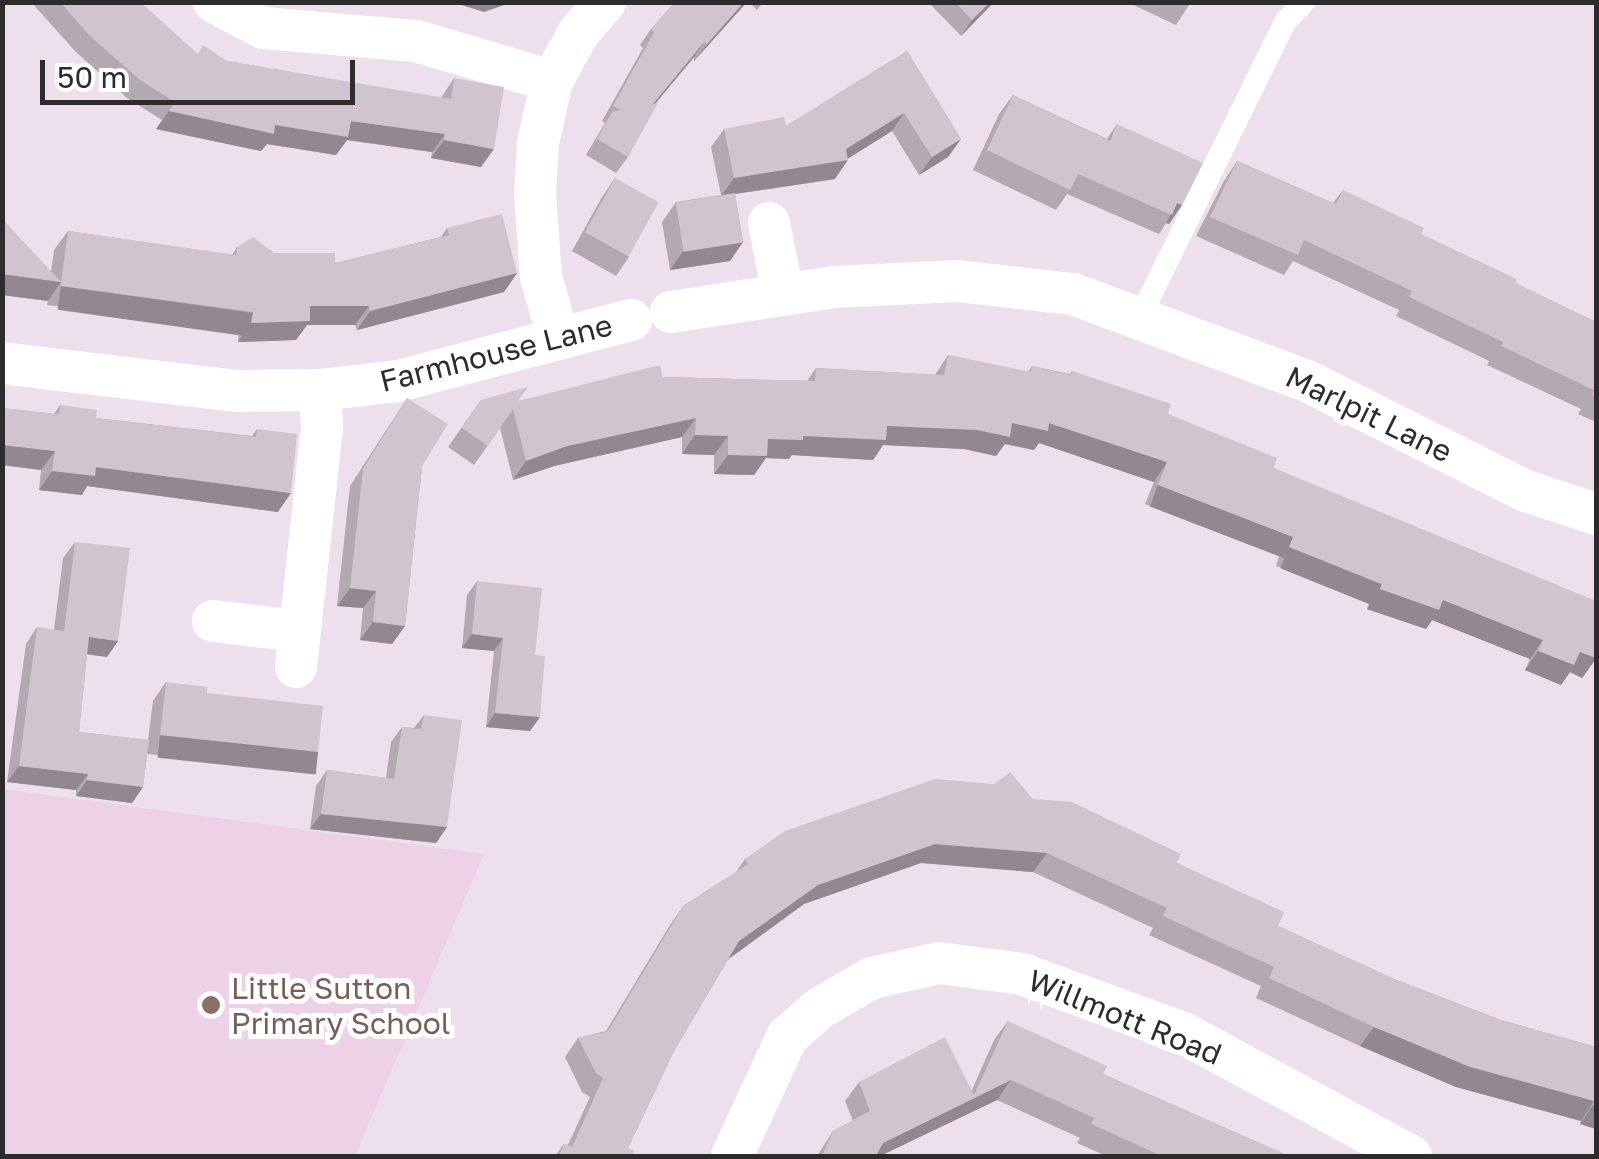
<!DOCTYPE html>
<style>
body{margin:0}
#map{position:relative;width:1599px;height:1159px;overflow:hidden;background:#ede0ec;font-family:"Golos Text",sans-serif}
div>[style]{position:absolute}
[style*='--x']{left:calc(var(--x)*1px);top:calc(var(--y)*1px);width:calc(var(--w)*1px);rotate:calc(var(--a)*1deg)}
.education>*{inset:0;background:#edd1e7}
.lane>*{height:22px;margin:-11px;padding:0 11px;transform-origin:11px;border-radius:11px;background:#fff}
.street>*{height:42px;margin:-21px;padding:0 21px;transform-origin:21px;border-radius:21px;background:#fff}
.wall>*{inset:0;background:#b3a9b1}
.shaded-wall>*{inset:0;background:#928990;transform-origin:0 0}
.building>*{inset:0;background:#d0c4ce;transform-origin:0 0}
.dots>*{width:28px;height:28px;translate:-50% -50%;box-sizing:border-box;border:5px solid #fff;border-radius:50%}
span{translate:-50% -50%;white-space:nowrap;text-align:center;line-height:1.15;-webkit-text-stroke:10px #fff;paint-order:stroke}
.street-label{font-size:30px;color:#2c2c2c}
.education-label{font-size:30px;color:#785e54}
.left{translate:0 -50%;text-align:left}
.frame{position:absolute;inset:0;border:5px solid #2c2c2c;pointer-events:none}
.scale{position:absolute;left:40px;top:60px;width:315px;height:45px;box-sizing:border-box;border:5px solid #2c2c2c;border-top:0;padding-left:12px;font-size:30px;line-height:35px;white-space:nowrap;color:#2c2c2c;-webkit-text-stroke:8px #fff;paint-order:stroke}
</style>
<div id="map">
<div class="education">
<div style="clip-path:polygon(3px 789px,484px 854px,355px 1156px,3px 1156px)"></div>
</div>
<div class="lane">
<div style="--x:1139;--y:319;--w:331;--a:-63.8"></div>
<div style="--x:1285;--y:22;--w:28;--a:-46"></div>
</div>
<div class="street">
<div style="--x:214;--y:2;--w:55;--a:28"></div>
<div style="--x:263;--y:28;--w:154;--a:4.9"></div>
<div style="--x:416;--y:41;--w:142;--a:16.4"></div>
<div style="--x:769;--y:223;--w:72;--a:78.8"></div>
<div style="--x:671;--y:312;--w:166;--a:-8.7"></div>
<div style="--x:835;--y:287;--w:122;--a:-2.8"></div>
<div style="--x:957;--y:281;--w:117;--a:6.4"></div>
<div style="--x:1073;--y:294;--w:252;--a:20.4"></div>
<div style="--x:1309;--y:382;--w:243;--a:26.7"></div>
<div style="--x:1526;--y:491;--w:74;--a:18.2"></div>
<div style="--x:558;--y:337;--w:62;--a:-105.8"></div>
<div style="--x:541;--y:277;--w:83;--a:-94.1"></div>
<div style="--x:535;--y:194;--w:51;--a:-86.6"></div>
<div style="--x:538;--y:143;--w:64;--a:-77.3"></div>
<div style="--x:552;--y:81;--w:56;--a:-61.1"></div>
<div style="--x:579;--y:32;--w:40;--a:-49"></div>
<div style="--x:2;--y:363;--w:237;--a:6.8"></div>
<div style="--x:237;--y:391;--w:83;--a:-0.7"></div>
<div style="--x:320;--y:390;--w:79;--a:-6.6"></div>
<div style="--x:398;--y:381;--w:241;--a:-14.7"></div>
<div style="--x:213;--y:621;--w:86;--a:6.7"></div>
<div style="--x:296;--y:667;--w:241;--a:-83.8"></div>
<div style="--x:322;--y:427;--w:37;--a:-93"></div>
<div style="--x:732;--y:1156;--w:131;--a:-65.2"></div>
<div style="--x:787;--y:1037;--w:44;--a:-41.3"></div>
<div style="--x:820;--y:1008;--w:60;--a:-30"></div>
<div style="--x:872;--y:978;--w:69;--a:-12.6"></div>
<div style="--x:939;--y:963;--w:84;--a:7.5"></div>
<div style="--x:1022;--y:974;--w:174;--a:20.2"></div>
<div style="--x:1185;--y:1034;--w:257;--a:28.4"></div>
</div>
<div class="wall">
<div style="clip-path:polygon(31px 2px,140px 2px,197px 54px,227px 61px,441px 98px,454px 78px,481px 167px,431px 158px,432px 152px,347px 140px,336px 155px,267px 144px,261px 151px,156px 129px,162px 120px,127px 98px,75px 51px)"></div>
<div style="clip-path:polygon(675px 2px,747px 2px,694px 61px,694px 57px,655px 103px,628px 157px,616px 173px,586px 155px,605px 123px,602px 121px,643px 48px,640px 45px,651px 29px)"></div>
<div style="clip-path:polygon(749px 2px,763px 2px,757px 10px)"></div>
<div style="clip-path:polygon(928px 2px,994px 2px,961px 36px)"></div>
<div style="clip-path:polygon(1127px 2px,1191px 2px,1176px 25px)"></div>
<div style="clip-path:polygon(907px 51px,961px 139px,948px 157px,919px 175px,892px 131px,847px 159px,835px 179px,735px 194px,743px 242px,730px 261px,670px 270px,662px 222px,676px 202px,721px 195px,711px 147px,724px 129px,786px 126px)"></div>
<div style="clip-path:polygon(1013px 95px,1107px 139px,1117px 124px,1182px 205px,1169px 224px,1166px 223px,1159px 234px,1067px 194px,1056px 210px,973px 170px,999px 114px)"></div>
<div style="clip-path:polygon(1237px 161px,1333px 203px,1343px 190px,1421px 234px,1515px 283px,1596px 322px,1596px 422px,1578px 414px,1581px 409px,1487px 365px,1489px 361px,1396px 316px,1399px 310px,1293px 261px,1284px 275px,1196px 236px,1224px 181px)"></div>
<div style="clip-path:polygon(615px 178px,629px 257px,616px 276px,572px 251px,602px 197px)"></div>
<div style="clip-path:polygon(2px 219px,51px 272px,54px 250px,68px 231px,232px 255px,237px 247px,335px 263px,441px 237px,447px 228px,517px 273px,504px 292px,357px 330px,355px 325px,307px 325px,296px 340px,238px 342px,239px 331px,47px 305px,48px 301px,2px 295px)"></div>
<div style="clip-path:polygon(948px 355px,1028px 372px,1032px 366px,1070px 374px,1072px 371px,1168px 414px,1274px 468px,1595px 660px,1582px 678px,1570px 672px,1561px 685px,1525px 670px,1530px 659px,1432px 620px,1426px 629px,1367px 609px,1369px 603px,1276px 566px,1279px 556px,1145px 504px,1154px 482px,1039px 443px,1034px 450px,1005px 444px,996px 456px,964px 449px,883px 445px,873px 460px,792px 455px,789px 459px,766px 458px,754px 475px,714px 474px,714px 455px,682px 454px,682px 437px,554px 466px,513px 480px,500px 428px,474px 465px,448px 447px,481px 400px,518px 401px,663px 377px,807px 381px,816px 368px,935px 375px)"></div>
<div style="clip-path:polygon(407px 398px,422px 466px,405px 626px,392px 644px,360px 640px,363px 608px,337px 606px,350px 486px)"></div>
<div style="clip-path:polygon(60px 405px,96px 418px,252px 436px,257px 429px,278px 512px,87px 486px,82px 495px,39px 490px,41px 470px,2px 465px,2px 408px,54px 414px)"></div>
<div style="clip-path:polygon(75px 542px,118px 641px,107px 657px,87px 654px,79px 732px,148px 740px,153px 701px,166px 682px,207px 693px,318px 752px,305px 771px,147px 754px,143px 787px,132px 803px,76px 796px,76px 790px,7px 782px,26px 644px,37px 627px,54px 630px,63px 558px)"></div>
<div style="clip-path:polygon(477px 581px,535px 655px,540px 717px,530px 731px,486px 727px,494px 651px,462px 648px,467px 595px)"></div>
<div style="clip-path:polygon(424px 715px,447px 827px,436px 843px,310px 829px,316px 786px,327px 770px,386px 778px,391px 742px,402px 727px,414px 728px)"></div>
<div style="clip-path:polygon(1033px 799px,1177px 863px,1278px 926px,1394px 979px,1501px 1020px,1596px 1047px,1596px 1129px,1580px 1124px,1581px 1121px,1456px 1087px,1360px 1046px,1256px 998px,1261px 986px,1149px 935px,1153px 928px,1033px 872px,921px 863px,804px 904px,729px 958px,674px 1051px,628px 1148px,632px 1156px,555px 1156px,564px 1144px,568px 1145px,590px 1097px,582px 1092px,565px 1057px,578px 1038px,606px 1031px,670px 925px,683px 906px,736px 872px,745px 859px)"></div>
<div style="clip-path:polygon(1008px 1021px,1103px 1074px,1289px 1156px,1106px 1156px,1077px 1143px,1080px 1138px,997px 1100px,880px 1156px,817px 1156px,833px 1131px,853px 1121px,845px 1101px,859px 1082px,972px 1090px,994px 1040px)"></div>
</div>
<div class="shaded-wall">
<div style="clip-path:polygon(452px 2px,513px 2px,484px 12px)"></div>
<div style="clip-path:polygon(744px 2px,747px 2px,694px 61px,706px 45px)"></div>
<div style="clip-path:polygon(990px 2px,994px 2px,961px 36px,972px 20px)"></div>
<div style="clip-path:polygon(705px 41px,694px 57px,642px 120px,653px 104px)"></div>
<div style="clip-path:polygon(169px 111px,275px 125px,351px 121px,445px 134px,432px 152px,347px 140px,336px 155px,267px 144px,261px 151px,156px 129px)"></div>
<div style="clip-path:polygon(904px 113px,892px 131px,844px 161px,848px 160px,835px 179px,721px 196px,734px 178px,846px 149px)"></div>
<div style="clip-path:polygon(961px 139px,948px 157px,919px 175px,932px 157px)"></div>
<div style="clip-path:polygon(444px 140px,494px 149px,481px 167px,431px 158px)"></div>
<div style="clip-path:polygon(1177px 203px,1182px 205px,1169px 224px,1166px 223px)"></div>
<div style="clip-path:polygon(743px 242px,730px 261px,670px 270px,683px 251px)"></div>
<div style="clip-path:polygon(517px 273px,504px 292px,357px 330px,370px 311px)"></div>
<div style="clip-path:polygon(2px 274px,61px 282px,48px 301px,2px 295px)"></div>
<div style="left:61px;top:286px;width:194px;height:24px;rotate:8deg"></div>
<div style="clip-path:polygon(310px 306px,369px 306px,355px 325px,307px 325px,296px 340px,238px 342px,251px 323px)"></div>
<div style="clip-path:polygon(696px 418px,682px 437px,554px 466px,513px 480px,526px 461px,567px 446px)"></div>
<div style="clip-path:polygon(1012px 423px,1049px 423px,1167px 462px,1154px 482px,1039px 443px,1034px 450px,1005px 444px,996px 456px,964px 449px,883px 445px,873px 460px,792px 455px,789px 459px,766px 458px,754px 475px,714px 474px,728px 455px,768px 439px,887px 426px)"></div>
<div style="clip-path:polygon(695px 435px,728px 436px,714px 455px,682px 454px)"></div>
<div style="clip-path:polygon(2px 445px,55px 451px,41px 470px,2px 465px)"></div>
<div style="clip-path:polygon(96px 467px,291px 493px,278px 512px,87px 486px,82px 495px,39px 490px,52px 471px)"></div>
<div style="left:1158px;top:485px;width:145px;height:23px;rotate:21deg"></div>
<div style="left:1289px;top:547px;width:100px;height:23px;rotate:22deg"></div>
<div style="clip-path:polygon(350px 588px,376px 591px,363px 608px,337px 606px)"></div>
<div style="clip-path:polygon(1380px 589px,1443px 600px,1543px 640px,1530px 659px,1432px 620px,1426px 629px,1367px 609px)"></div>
<div style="clip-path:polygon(373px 622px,405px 626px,392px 644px,360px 640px)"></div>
<div style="clip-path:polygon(472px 634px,503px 638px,494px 651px,462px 648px)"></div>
<div style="clip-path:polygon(89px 637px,118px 641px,107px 657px,78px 653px)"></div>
<div style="clip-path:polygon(1596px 649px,1596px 660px,1595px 660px,1582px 678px,1570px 672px,1561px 685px,1525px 670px,1538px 651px,1580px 652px)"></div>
<div style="clip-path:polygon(495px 713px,540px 717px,530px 731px,486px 727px)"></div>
<div style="left:160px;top:735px;width:159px;height:23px;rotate:6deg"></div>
<div style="clip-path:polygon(19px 766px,88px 774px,76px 790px,7px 782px)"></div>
<div style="clip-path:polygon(87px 780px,143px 787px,132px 803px,76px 796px)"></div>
<div style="clip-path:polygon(321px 814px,447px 827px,436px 843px,310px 829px)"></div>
<div style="clip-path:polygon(935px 844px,1047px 853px,1033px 872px,921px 863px,804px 904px,726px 961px,739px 941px,818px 885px)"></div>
<div style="clip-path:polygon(1374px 1027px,1594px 1101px,1581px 1121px,1456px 1087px,1360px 1046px)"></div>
<div style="clip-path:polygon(1011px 1080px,997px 1100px,880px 1156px,873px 1156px,883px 1143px)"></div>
<div style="clip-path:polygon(1593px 1105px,1596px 1106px,1596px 1129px,1580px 1124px)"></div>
</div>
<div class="building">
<div style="clip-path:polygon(60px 2px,140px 2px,198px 54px,203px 45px,227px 61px,451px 99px,454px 78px,504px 87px,494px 149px,444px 140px,445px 134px,351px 121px,348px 137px,275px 125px,274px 134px,169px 111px,175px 102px,140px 80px,88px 34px)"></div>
<div style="clip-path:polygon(675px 2px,744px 2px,706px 45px,705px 41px,653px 104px,658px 103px,628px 157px,597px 139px,612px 112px,621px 110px,613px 106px,654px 32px,651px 29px)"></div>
<div style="clip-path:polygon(955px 2px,990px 2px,972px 20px)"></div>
<div style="clip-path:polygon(907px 51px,961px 139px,932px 157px,904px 113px,846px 149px,848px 160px,734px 178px,724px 129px,784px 117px,786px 126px)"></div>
<div style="clip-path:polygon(1013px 95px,1110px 141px,1117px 124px,1203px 163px,1182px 205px,1177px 203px,1172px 215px,1078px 174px,1070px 190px,987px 150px)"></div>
<div style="clip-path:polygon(1237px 161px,1336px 204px,1343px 190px,1424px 228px,1421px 234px,1517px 279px,1515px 283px,1596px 322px,1596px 397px,1592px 395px,1594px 390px,1501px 346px,1503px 342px,1409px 297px,1412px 291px,1304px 240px,1298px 255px,1210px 217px)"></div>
<div style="left:615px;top:178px;width:50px;height:62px;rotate:29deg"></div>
<div style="left:735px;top:193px;width:50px;height:60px;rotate:81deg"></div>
<div style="clip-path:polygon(502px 214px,517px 273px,370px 311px,369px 306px,310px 306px,310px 321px,251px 323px,253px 312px,61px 286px,61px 282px,2px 274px,2px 219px,61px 282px,68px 231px,236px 255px,237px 247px,253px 237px,274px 253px,335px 253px,335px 263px,449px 235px,447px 228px)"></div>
<div style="clip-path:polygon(948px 355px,1031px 372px,1032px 366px,1071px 375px,1072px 371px,1171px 404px,1168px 414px,1277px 458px,1274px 468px,1596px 601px,1596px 658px,1580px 652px,1574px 665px,1538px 651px,1543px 640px,1443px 600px,1439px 610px,1380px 589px,1382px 584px,1289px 547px,1293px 537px,1158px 485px,1167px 462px,1049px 423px,1048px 431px,1012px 423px,1010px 437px,977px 430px,887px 426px,886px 440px,803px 436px,803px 440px,768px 439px,767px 456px,728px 455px,728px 436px,695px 435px,696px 418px,567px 446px,526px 461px,513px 409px,488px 446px,462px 428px,481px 400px,528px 387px,518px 401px,660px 365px,663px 377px,815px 381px,816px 368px,944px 375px)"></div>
<div style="clip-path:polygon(407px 398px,448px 424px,422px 466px,405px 626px,373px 622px,376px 591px,350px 588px,363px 469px)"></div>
<div style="clip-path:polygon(60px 405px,97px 410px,96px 418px,256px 437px,257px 429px,297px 434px,291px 493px,96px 467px,95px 476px,52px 471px,55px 451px,2px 445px,2px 408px,59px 414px)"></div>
<div style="clip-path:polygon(75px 542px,130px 548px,118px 641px,89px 637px,79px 732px,149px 740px,143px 787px,87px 780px,88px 774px,19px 766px,37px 627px,64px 631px)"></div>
<div style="clip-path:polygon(477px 581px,542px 588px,535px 655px,545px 656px,540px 717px,495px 713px,503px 638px,472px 634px)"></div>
<div style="clip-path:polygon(166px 682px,207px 687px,207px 693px,323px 706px,318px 752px,160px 735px)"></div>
<div style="clip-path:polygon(424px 715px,462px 720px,447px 827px,321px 814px,327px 770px,394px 779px,402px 727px,421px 729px)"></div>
<div style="clip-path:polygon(1010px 772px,1033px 799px,1072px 802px,1181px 854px,1177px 863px,1284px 912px,1278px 926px,1394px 979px,1501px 1020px,1596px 1047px,1596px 1106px,1593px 1105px,1594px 1101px,1470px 1067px,1374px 1027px,1269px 978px,1274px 967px,1163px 916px,1167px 908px,1047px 853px,935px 844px,818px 885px,739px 941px,674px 1051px,628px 1148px,635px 1151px,632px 1156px,559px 1156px,564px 1144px,572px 1147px,603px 1078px,596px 1073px,578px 1038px,608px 1031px,683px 906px,748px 864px,745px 859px,785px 831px,935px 779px,994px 784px)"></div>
<div style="clip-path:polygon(1008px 1021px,1107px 1066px,1103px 1074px,1289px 1156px,1162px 1156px,1091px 1124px,1094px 1118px,1011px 1080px,883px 1143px,876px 1156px,822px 1156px,833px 1131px,870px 1111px,859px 1082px,945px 1037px,974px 1095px)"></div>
</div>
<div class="dots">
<div style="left:211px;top:1005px;background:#8d6e63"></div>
</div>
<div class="street-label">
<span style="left:496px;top:353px;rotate:-14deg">Farmhouse Lane</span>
<span style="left:1369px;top:414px;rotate:26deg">Marlpit Lane</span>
<span style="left:1125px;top:1017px;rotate:22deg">Willmott Road</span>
</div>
<div class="education-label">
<span class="left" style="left:231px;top:1005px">Little Sutton<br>Primary School</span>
</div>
<div class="frame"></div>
<div class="scale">50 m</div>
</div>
